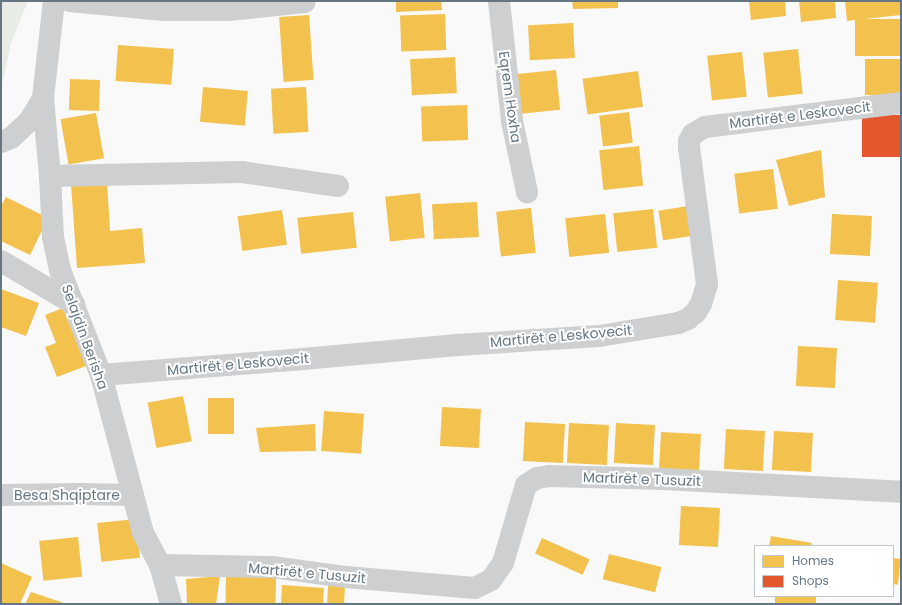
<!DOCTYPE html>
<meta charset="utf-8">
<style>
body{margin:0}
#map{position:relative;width:902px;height:605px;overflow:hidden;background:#f9f9f9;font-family:Poppins,sans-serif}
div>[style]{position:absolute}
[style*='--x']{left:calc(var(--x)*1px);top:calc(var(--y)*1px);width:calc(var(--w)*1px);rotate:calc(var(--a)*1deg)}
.green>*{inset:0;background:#e8ebe6}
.homes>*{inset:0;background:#f2c14e;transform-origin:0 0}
.shops>*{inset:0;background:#e4572e;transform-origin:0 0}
.minor>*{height:22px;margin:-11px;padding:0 11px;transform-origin:11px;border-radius:11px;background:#cecfd0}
span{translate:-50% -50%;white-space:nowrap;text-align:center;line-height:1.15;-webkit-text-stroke:4px #fff;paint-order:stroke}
.street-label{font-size:14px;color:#657683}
.frame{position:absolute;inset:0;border:2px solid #657683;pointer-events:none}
.legend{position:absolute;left:754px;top:545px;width:140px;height:52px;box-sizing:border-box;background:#fff;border:1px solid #c1c8cd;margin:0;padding:5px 7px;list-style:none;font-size:12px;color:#657683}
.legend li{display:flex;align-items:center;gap:8px;height:20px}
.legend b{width:20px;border:1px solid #c1c8cd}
</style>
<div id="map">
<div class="green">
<div style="clip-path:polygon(1px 1px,28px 1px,11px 43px,1px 90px)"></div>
</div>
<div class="homes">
<div style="clip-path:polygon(396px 1px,441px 1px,442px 10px,396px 12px)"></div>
<div style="clip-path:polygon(572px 1px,618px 1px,618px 8px,573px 9px)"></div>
<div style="clip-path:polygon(749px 1px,785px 1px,786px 16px,751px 20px)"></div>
<div style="clip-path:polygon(799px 1px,835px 1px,836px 18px,801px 22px)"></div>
<div style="clip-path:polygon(845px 1px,901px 1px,901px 15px,847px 21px)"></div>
<div style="left:445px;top:14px;width:36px;height:45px;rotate:88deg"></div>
<div style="left:309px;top:15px;width:65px;height:30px;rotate:86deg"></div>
<div style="left:901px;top:19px;width:37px;height:46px;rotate:90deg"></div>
<div style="left:573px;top:23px;width:35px;height:45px;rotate:87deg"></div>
<div style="left:118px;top:45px;width:56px;height:36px;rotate:4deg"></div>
<div style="left:798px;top:49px;width:45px;height:35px;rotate:84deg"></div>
<div style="left:742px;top:52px;width:45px;height:35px;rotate:84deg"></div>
<div style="left:455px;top:57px;width:36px;height:45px;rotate:87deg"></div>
<div style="left:901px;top:59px;width:36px;height:36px;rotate:90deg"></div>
<div style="left:556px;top:70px;width:40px;height:39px;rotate:84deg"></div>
<div style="left:638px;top:71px;width:36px;height:56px;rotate:82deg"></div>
<div style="left:70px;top:79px;width:30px;height:31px;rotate:2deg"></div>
<div style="left:203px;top:87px;width:45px;height:35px;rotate:5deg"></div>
<div style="left:306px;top:87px;width:45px;height:35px;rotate:87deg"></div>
<div style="left:467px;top:105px;width:35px;height:46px;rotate:88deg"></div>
<div style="left:629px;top:112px;width:31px;height:30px;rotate:83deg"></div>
<div style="left:96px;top:113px;width:46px;height:36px;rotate:80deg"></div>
<div style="left:639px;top:146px;width:40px;height:40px;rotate:84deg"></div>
<div style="clip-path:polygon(821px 150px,825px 197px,789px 206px,776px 160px)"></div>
<div style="left:773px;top:169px;width:40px;height:39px;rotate:83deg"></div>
<div style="clip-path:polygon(107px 182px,110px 231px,142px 228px,145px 263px,77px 268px,71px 185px)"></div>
<div style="left:420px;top:193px;width:45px;height:35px;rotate:84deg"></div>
<div style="clip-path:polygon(6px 197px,48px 218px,30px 255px,1px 241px,1px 206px)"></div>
<div style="left:477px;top:202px;width:35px;height:45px;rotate:87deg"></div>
<div style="left:688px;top:206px;width:30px;height:30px;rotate:81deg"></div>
<div style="left:531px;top:208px;width:45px;height:35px;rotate:84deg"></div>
<div style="left:653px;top:209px;width:39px;height:40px;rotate:84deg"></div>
<div style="left:282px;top:210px;width:35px;height:45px;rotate:82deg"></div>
<div style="left:353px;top:212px;width:36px;height:56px;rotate:84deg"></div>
<div style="left:605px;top:214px;width:39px;height:40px;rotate:84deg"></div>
<div style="left:832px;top:214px;width:40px;height:40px;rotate:3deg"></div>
<div style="left:838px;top:280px;width:40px;height:40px;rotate:4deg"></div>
<div style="clip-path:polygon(1px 289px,39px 303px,26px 336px,1px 327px)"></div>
<div style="clip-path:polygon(63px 308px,86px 366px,57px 377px,45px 347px,56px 343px,45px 315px)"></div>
<div style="left:798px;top:346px;width:39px;height:40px;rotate:3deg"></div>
<div style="left:183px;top:396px;width:46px;height:36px;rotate:79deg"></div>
<div style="left:208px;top:398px;width:26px;height:36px"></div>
<div style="left:442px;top:407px;width:39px;height:39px;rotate:3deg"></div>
<div style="left:324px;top:411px;width:40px;height:40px;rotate:4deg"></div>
<div style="left:525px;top:422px;width:40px;height:39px;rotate:3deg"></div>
<div style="left:569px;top:423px;width:40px;height:40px;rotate:3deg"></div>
<div style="left:616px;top:423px;width:39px;height:40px;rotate:3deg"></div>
<div style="clip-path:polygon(315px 424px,316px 451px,260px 452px,256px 428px)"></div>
<div style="left:726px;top:429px;width:39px;height:40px;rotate:3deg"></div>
<div style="left:774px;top:431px;width:39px;height:39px;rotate:3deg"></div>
<div style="left:661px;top:432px;width:40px;height:40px;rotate:3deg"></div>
<div style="left:681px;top:506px;width:39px;height:39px;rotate:3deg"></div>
<div style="left:136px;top:519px;width:39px;height:39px;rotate:84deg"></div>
<div style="clip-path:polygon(771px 536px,812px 543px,811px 546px,769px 546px)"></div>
<div style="left:78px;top:537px;width:40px;height:39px;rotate:84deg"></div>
<div style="left:542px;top:538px;width:52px;height:17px;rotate:24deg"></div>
<div style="left:609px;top:554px;width:54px;height:26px;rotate:14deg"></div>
<div style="left:893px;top:558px;width:8px;height:26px;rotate:7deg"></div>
<div style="clip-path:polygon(1px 563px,32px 577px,20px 604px,1px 604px)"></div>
<div style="clip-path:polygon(220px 576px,216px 604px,187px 604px,186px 579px)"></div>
<div style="left:226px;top:576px;width:50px;height:28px;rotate:1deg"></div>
<div style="clip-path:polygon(282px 585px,324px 588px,323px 604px,281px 604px)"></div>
<div style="clip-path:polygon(345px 585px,344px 604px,327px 604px,328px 586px)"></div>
<div style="clip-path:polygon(31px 592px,67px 604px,25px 604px)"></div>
<div style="left:775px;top:596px;width:41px;height:9px"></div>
</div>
<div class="shops">
<div style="left:901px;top:115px;width:42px;height:39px;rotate:90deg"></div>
</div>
<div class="minor">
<div style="--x:54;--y:1;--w:98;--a:96.5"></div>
<div style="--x:43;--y:98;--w:78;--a:84.9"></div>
<div style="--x:50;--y:176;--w:61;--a:87.2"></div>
<div style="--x:53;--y:237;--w:34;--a:78"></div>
<div style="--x:60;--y:270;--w:113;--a:68.7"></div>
<div style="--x:101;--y:375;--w:163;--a:75.1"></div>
<div style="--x:143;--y:533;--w:36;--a:62"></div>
<div style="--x:160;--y:565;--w:41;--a:74.2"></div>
<div style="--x:70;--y:1;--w:94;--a:5.5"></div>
<div style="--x:164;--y:10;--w:65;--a:0"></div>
<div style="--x:229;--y:10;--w:76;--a:-6"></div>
<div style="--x:499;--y:1;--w:121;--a:83.8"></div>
<div style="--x:512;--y:121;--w:73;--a:78.1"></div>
<div style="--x:1;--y:142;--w:11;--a:-22"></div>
<div style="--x:11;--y:138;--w:26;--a:-43"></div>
<div style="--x:30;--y:120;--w:26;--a:-59"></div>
<div style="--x:50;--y:176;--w:192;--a:-1.2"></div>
<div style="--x:242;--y:172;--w:97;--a:8.3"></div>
<div style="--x:1;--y:261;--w:85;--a:30.5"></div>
<div style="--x:101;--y:375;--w:203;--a:-4.5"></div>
<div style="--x:303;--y:359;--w:155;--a:-5.2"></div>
<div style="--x:457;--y:345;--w:142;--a:-3.6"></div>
<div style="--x:599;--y:336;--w:80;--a:-9.3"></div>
<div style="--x:678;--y:323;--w:11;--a:-22"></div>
<div style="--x:688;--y:319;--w:11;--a:-41"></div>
<div style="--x:696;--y:312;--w:9;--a:-58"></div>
<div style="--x:701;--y:304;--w:21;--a:-73"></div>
<div style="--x:707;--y:284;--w:137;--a:-97.5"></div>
<div style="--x:689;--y:148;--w:7;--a:-90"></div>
<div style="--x:689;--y:141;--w:8;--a:-60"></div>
<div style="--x:693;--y:134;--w:14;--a:-30"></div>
<div style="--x:705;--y:127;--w:197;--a:-7"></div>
<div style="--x:1;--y:495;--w:79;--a:-0.7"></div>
<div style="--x:80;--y:494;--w:53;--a:1.1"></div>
<div style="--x:160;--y:565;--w:112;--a:1"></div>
<div style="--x:272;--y:567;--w:75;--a:7.7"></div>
<div style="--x:346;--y:577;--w:129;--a:4.9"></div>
<div style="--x:475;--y:588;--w:18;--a:-27"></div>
<div style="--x:491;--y:580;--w:21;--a:-55"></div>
<div style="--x:503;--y:563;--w:81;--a:-73.6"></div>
<div style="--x:526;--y:485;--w:13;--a:-32"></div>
<div style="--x:537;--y:478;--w:12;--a:-9"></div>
<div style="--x:549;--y:476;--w:115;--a:1.5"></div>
<div style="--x:664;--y:479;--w:237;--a:3.1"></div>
</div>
<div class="street-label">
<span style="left:510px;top:97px;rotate:82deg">Eqrem Hoxha</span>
<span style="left:800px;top:115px;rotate:-7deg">Martirët e Leskovecit</span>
<span style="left:561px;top:336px;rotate:-5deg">Martirët e Leskovecit</span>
<span style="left:85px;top:337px;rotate:70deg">Selajdin Berisha</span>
<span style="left:238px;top:364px;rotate:-5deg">Martirët e Leskovecit</span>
<span style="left:642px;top:479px;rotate:2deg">Martirët e Tusuzit</span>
<span style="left:67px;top:495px">Besa Shqiptare</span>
<span style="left:307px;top:573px;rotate:5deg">Martirët e Tusuzit</span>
</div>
<div class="frame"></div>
<ul class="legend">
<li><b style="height:11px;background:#f2c14e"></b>Homes</li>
<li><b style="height:11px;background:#e4572e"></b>Shops</li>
</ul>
</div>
